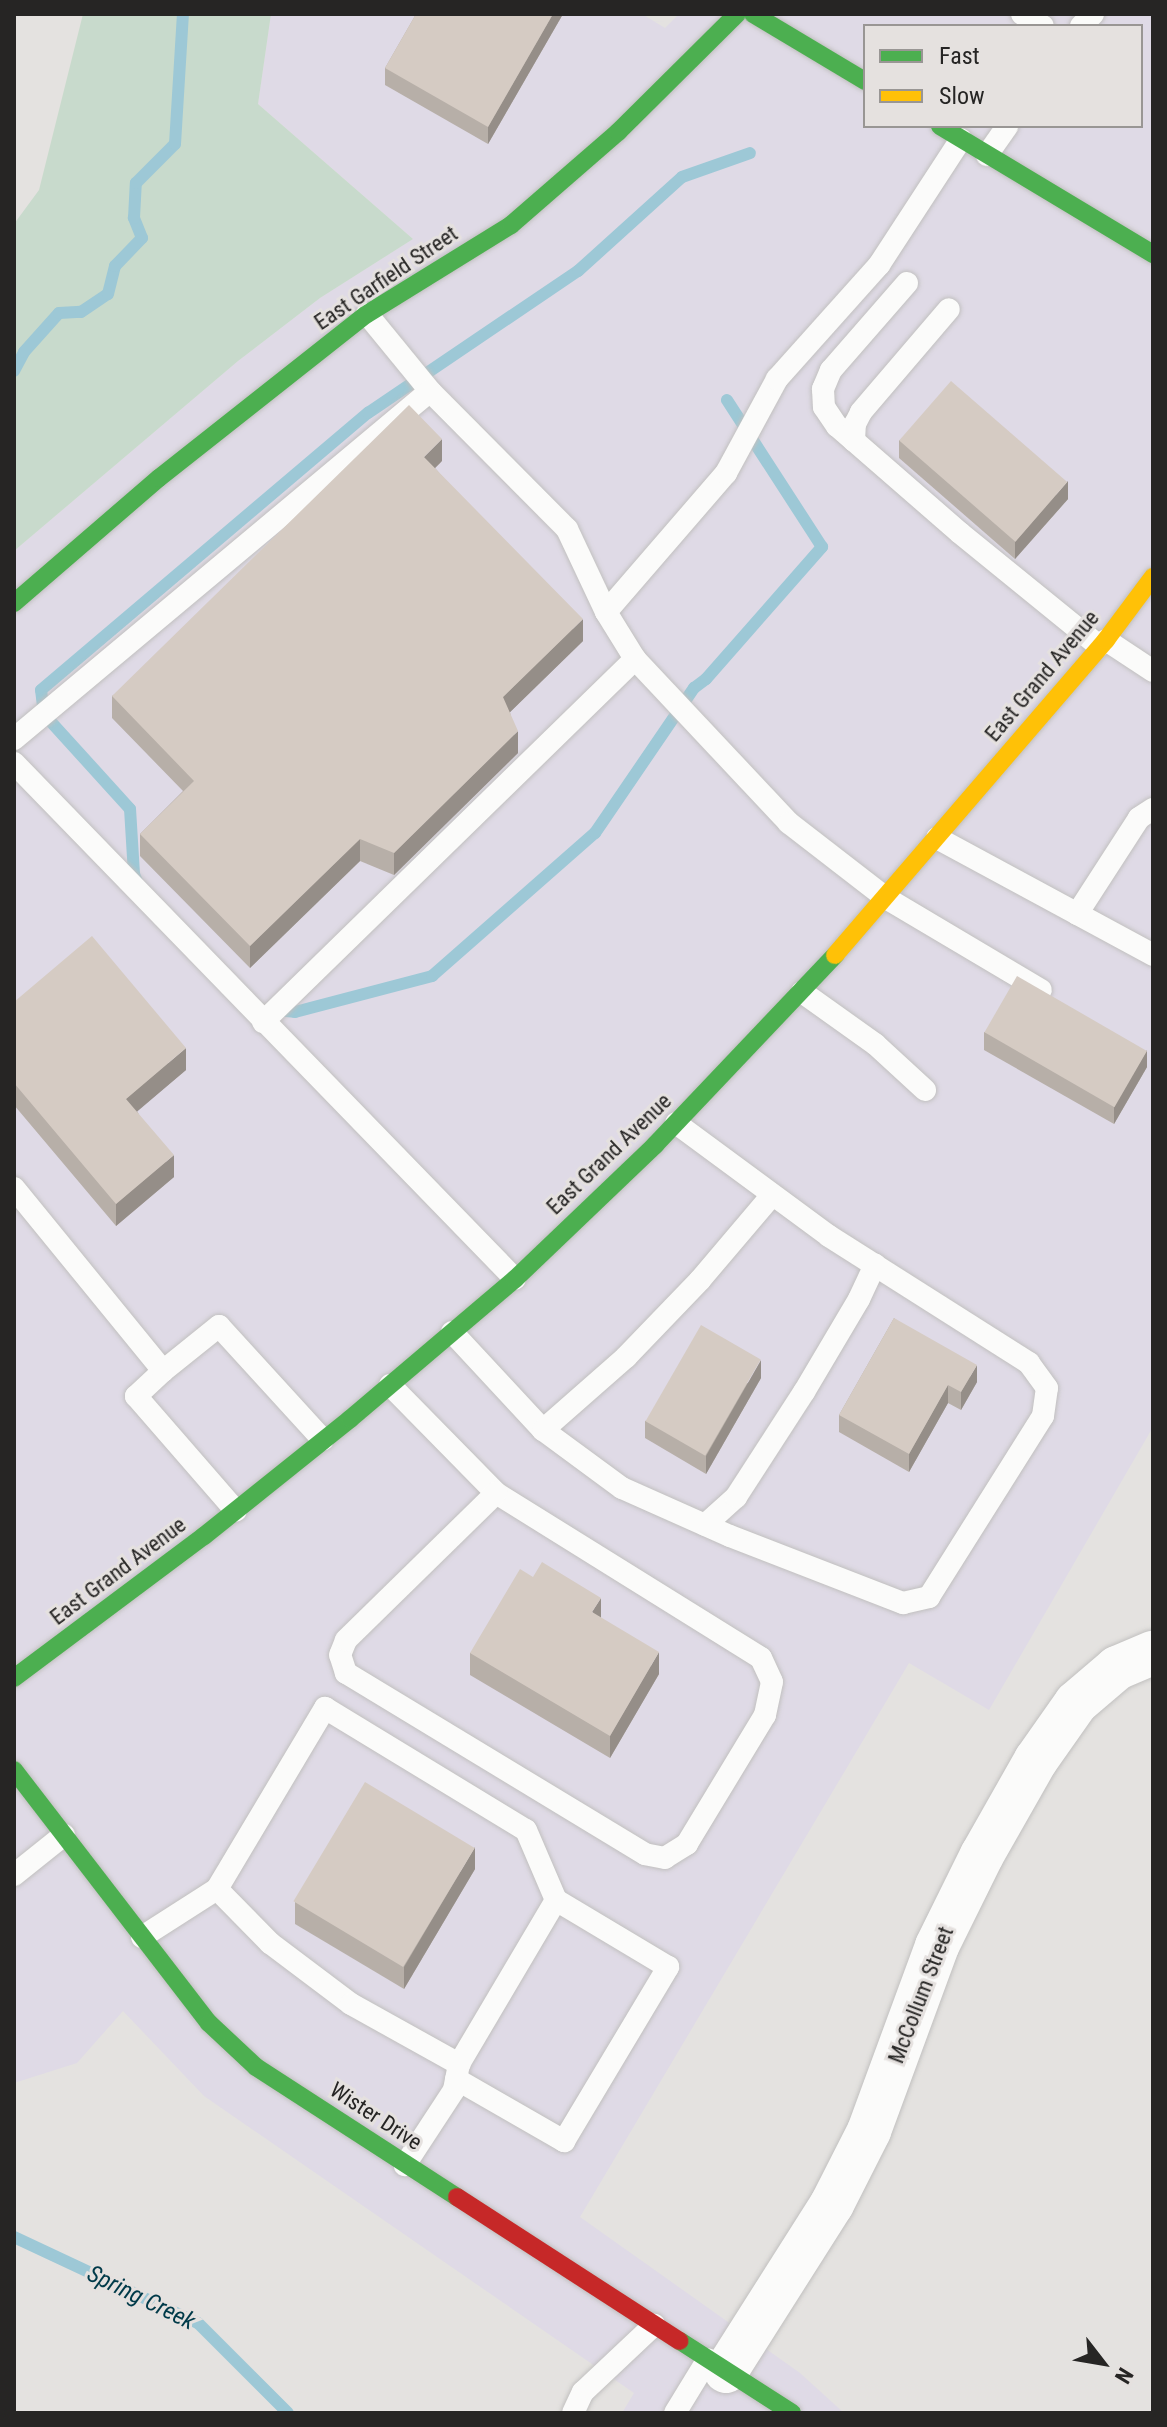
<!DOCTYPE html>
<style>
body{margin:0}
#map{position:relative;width:1167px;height:2427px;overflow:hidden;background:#e4e2e0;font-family:"Roboto Condensed",sans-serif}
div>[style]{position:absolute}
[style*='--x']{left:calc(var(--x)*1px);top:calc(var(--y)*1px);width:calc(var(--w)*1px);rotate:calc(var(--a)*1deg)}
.commercial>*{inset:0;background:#dfdae6}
.green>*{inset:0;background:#c8dacc}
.stream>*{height:12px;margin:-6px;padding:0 6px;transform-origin:6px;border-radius:6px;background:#9dc8d6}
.roads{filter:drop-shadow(0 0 2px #c1c0bf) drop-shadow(0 0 2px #c1c0bf)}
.lane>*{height:22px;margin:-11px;padding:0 11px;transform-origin:11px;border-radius:11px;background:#fbfbfa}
.street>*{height:44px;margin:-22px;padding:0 22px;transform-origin:22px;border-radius:22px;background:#fbfbfa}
.fast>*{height:18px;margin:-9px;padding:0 9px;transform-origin:9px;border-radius:9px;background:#4caf50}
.slow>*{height:18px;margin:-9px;padding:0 9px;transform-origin:9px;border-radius:9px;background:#ffc107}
.jam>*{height:18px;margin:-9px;padding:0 9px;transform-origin:9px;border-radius:9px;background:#c62828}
.wall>*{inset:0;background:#b7afa8}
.shaded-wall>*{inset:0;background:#958e88}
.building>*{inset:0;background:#d5cbc3;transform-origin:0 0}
span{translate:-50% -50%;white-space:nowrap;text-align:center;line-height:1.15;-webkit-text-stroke:6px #e5e1df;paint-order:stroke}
.street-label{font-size:22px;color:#262524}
.water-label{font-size:24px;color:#003a49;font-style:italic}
.frame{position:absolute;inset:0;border:16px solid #262524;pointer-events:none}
.legend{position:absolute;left:863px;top:24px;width:280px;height:104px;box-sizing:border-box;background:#e5e1df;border:2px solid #999694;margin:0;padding:10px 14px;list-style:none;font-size:24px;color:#262524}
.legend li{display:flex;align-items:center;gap:16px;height:40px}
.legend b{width:40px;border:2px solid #999694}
.north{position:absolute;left:1063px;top:2323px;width:80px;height:80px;-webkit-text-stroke:6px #e5e1df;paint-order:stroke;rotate:121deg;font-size:22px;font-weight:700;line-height:32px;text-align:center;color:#262524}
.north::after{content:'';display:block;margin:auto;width:28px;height:36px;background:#262524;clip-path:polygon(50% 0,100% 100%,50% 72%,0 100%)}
</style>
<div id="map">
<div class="commercial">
<div style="clip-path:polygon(evenodd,271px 14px,642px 14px,665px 28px,679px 14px,1153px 14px,1153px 1427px,989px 1710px,909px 1663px,580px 2217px,800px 2373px,844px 2413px,622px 2413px,634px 2393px,204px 2096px,123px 2011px,77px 2063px,14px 2083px,14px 551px,238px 361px,320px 298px,413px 239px,258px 104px,271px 14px,865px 26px,1141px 26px,1141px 126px,865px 126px,865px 26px)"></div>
</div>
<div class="green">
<div style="clip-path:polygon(83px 14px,271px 14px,258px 104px,413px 239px,320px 298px,238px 361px,14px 551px,14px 224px,39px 190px)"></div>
</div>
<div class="stream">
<div style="--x:14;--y:371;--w:21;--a:-62"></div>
<div style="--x:24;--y:352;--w:52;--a:-48.1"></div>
<div style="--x:59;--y:313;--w:22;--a:-3"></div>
<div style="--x:81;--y:312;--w:32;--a:-34"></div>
<div style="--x:108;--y:294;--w:29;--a:-76"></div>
<div style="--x:115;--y:266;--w:39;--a:-46"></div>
<div style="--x:142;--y:238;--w:22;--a:-112"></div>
<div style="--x:134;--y:218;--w:35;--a:-87"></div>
<div style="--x:136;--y:183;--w:55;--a:-45"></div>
<div style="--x:175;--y:144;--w:130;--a:-86.5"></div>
<div style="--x:139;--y:886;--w:13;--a:-113"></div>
<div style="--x:134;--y:874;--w:65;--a:-93.5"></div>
<div style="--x:130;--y:809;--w:128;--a:-132.2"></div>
<div style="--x:44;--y:714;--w:24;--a:-97"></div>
<div style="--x:41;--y:690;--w:429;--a:-40.3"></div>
<div style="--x:368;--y:413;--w:254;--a:-34.1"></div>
<div style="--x:578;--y:271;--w:140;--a:-42.1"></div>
<div style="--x:682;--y:177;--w:72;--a:-19.4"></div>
<div style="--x:274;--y:1010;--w:21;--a:5"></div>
<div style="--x:295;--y:1012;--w:142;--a:-14.7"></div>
<div style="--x:432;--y:976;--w:217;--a:-41.3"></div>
<div style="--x:595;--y:833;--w:176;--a:-55.7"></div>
<div style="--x:694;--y:688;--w:15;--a:-37"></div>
<div style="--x:706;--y:679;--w:176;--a:-48.7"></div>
<div style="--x:822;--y:547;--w:175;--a:-122.9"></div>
<div style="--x:14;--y:2237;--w:203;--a:25.1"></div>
<div style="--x:198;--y:2323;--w:127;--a:45"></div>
</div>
<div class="roads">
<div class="lane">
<div style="--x:1022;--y:14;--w:24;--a:30"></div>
<div style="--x:1081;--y:26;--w:17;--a:-45"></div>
<div style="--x:987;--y:155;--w:35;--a:-55"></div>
<div style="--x:907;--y:283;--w:116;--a:131.1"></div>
<div style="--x:831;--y:370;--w:21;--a:113"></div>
<div style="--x:823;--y:389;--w:18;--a:87"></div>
<div style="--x:824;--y:407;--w:23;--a:56"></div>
<div style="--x:837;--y:426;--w:163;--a:41"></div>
<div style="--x:960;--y:533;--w:179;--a:39.1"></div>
<div style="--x:367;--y:314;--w:99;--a:50.7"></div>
<div style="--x:430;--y:391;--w:194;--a:45.2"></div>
<div style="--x:567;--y:529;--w:92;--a:64.8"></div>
<div style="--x:606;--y:612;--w:55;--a:58.3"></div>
<div style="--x:635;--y:659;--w:225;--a:46.8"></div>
<div style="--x:789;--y:823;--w:123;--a:37.7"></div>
<div style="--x:886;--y:898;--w:180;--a:30.7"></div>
<div style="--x:854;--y:441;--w:17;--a:-87"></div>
<div style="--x:855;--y:424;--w:13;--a:-63"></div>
<div style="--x:861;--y:412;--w:135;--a:-49.5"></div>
<div style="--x:606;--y:612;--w:184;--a:-49.2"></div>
<div style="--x:726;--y:473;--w:107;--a:-61.5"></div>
<div style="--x:777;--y:379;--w:153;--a:-48.2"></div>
<div style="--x:879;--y:265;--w:150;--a:-56.9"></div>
<div style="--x:1106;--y:640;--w:56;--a:33.4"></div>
<div style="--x:14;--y:739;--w:542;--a:-39.91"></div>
<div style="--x:14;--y:763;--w:719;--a:45.85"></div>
<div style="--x:937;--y:838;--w:246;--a:28.4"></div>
<div style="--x:1077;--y:914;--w:114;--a:-57.1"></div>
<div style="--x:1139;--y:818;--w:17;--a:-33"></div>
<div style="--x:802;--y:992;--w:90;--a:35.5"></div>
<div style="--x:875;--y:1044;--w:68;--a:42.6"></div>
<div style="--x:263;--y:1022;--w:520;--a:-44.3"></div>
<div style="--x:14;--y:1188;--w:236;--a:50.8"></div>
<div style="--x:163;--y:1371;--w:37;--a:137"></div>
<div style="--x:136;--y:1396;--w:152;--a:49"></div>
<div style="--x:452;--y:1332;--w:134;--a:47.1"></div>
<div style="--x:543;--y:1430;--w:98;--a:36.3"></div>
<div style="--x:622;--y:1488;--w:118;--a:24"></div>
<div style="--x:730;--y:1536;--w:186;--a:21.2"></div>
<div style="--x:903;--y:1603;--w:27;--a:-13"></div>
<div style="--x:929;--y:1597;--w:214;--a:-57.8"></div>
<div style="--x:1043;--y:1416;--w:28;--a:-82"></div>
<div style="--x:1047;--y:1388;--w:31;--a:-126"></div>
<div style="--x:1029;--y:1363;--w:237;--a:-147.6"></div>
<div style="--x:829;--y:1236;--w:190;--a:-143.6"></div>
<div style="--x:163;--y:1371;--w:72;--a:-38.8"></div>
<div style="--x:219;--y:1326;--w:154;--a:47.6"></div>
<div style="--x:390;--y:1385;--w:151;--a:45.5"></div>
<div style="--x:496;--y:1493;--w:312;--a:31.9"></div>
<div style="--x:761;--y:1658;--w:26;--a:65"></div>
<div style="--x:772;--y:1682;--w:34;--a:102"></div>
<div style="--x:765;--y:1715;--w:151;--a:121.2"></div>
<div style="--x:687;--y:1844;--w:26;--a:148"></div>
<div style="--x:665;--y:1858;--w:20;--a:-169"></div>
<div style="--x:645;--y:1854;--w:350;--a:-148.8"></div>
<div style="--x:346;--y:1673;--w:19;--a:-108"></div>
<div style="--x:340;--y:1655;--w:16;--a:-68"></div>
<div style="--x:346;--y:1640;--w:210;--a:-44.4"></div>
<div style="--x:543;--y:1430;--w:111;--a:-41.3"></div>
<div style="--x:626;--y:1357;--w:107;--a:-46.1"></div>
<div style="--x:700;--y:1280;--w:111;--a:-49.7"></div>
<div style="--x:705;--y:1525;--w:42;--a:-42.1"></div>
<div style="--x:736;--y:1497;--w:125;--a:-57.1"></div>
<div style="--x:804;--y:1392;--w:108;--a:-59.4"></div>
<div style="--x:859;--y:1299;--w:38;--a:-65"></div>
<div style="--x:14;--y:1875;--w:64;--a:-38.7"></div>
<div style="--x:217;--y:1889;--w:76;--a:45.5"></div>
<div style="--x:270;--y:1943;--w:101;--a:37"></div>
<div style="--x:351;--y:2004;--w:124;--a:29.1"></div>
<div style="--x:142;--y:1937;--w:89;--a:-32.6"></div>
<div style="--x:217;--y:1889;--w:211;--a:-59.2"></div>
<div style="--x:325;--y:1708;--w:235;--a:31.3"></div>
<div style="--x:526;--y:1830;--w:76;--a:66.8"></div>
<div style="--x:556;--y:1900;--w:191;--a:120.6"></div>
<div style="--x:459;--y:2064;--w:26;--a:101"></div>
<div style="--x:454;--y:2090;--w:90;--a:123.2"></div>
<div style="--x:456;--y:2079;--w:125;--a:29.9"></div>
<div style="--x:564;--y:2141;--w:203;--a:-59.1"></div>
<div style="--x:668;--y:1967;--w:131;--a:-149.1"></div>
<div style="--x:573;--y:2413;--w:23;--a:-65"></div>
<div style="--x:583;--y:2392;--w:98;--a:-43.3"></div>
<div style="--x:675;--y:2413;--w:63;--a:-58.6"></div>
</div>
<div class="street">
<div style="--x:726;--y:2371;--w:198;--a:-57.6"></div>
<div style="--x:832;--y:2204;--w:82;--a:-63.1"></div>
<div style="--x:869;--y:2131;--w:197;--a:-69.8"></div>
<div style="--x:937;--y:1946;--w:102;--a:-63.7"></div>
<div style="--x:982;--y:1855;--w:109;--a:-60.4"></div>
<div style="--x:1036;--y:1760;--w:70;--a:-54.9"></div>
<div style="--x:1076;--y:1703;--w:54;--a:-40.5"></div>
<div style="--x:1117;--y:1668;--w:39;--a:-23"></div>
</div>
<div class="fast">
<div style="--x:753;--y:14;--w:131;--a:30.9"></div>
<div style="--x:940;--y:126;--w:249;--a:31"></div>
<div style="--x:14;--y:603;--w:191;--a:-40.8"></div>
<div style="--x:159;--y:478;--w:265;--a:-38.3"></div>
<div style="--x:367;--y:314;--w:169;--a:-31.7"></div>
<div style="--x:511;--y:225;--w:142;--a:-41"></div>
<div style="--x:618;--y:132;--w:168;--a:-44.8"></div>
<div style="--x:14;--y:1678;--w:237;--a:-36.8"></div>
<div style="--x:204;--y:1536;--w:187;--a:-38.7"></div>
<div style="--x:350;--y:1419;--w:216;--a:-40.3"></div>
<div style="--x:515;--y:1279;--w:194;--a:-43.7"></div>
<div style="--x:655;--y:1145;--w:262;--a:-46.5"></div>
<div style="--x:14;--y:1770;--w:319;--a:52.4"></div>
<div style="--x:209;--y:2023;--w:64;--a:43.1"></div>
<div style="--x:256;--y:2067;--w:239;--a:32.9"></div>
<div style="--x:680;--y:2341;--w:133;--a:32.7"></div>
</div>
<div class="slow">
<div style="--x:835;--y:955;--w:416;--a:-49.3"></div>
<div style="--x:1106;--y:640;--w:79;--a:-53.3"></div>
</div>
<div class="jam">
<div style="--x:457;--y:2197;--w:265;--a:32.9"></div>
</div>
</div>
<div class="wall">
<div style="clip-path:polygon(416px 14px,563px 14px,488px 144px,385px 85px,385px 68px)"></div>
<div style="clip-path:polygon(899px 440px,1068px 499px,1015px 559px,899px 458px)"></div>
<div style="clip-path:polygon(442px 461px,435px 468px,583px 641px,510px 712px,518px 753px,394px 875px,360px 861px,250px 968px,140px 856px,140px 834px,183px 791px,112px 718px,112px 696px)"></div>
<div style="clip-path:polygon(14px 1002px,186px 1070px,137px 1111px,174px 1177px,116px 1226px,14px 1105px)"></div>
<div style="clip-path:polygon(984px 1032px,1147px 1067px,1114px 1124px,984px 1050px)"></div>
<div style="clip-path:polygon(894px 1318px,977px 1382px,961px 1410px,948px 1403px,909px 1472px,839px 1432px,839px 1415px)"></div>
<div style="clip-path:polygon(761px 1378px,706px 1474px,645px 1438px,645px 1421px)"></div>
<div style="clip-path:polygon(601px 1618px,659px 1674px,610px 1758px,470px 1675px,470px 1653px)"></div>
<div style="clip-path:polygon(475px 1869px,404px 1989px,295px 1924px,295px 1902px)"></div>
</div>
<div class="shaded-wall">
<div style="clip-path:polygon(553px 14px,563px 14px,488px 144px,488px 127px)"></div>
<div style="clip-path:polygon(442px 439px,442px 461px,424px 479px,424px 457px)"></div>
<div style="clip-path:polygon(1068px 481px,1068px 499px,1015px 559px,1015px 542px)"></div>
<div style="clip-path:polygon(583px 619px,583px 641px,503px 719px,503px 697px)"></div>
<div style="clip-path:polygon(518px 731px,518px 753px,394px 875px,394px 853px)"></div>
<div style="clip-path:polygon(360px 839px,360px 861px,250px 968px,250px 946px)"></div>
<div style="clip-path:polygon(186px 1048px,186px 1070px,126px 1121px,126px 1099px)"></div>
<div style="clip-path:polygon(1147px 1050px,1147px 1067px,1114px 1124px,1114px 1106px)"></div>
<div style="clip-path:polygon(174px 1155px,174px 1177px,116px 1226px,116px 1204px)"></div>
<div style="clip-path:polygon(761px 1360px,761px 1378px,706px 1474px,706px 1456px)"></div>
<div style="clip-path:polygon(977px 1365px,977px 1382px,961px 1410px,961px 1392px)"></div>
<div style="clip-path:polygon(948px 1385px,948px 1403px,909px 1472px,909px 1454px)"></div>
<div style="clip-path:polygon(601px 1598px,601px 1620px,592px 1612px)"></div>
<div style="clip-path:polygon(659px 1652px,659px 1674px,610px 1758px,610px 1736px)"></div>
<div style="clip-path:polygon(475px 1847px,475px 1869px,404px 1989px,404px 1967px)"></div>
</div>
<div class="building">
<div style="clip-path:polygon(416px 14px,553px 14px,488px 127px,385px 68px)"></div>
<div style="left:951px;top:381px;width:154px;height:79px;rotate:41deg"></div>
<div style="clip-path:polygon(409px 405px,442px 439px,424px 457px,583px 619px,503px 697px,518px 731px,394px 853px,360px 839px,250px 946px,140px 834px,194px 781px,112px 696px)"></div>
<div style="clip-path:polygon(92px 936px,186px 1048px,126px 1099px,174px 1155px,116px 1204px,14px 1083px,14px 1002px)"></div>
<div style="left:1017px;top:976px;width:150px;height:65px;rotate:30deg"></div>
<div style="clip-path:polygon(894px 1318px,977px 1365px,961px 1392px,948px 1385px,909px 1454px,839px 1415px)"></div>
<div style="left:701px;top:1325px;width:69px;height:111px;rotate:30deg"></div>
<div style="clip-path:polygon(542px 1562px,601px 1598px,592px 1612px,659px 1652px,610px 1736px,470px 1653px,520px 1569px,533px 1577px)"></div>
<div style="left:365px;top:1782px;width:128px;height:139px;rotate:31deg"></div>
</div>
<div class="street-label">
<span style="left:386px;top:278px;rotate:-34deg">East Garfield Street</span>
<span style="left:1042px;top:676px;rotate:-50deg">East Grand Avenue</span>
<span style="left:609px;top:1154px;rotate:-44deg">East Grand Avenue</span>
<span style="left:118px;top:1571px;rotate:-37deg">East Grand Avenue</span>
<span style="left:921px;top:1995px;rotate:-69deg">McCollum Street</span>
<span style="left:376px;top:2116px;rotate:33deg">Wister Drive</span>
</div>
<div class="water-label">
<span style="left:141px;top:2298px;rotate:26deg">Spring Creek</span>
</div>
<div class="frame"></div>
<ul class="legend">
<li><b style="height:10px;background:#4caf50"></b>Fast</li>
<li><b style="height:10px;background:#ffc107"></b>Slow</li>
</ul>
<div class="north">N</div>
</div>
